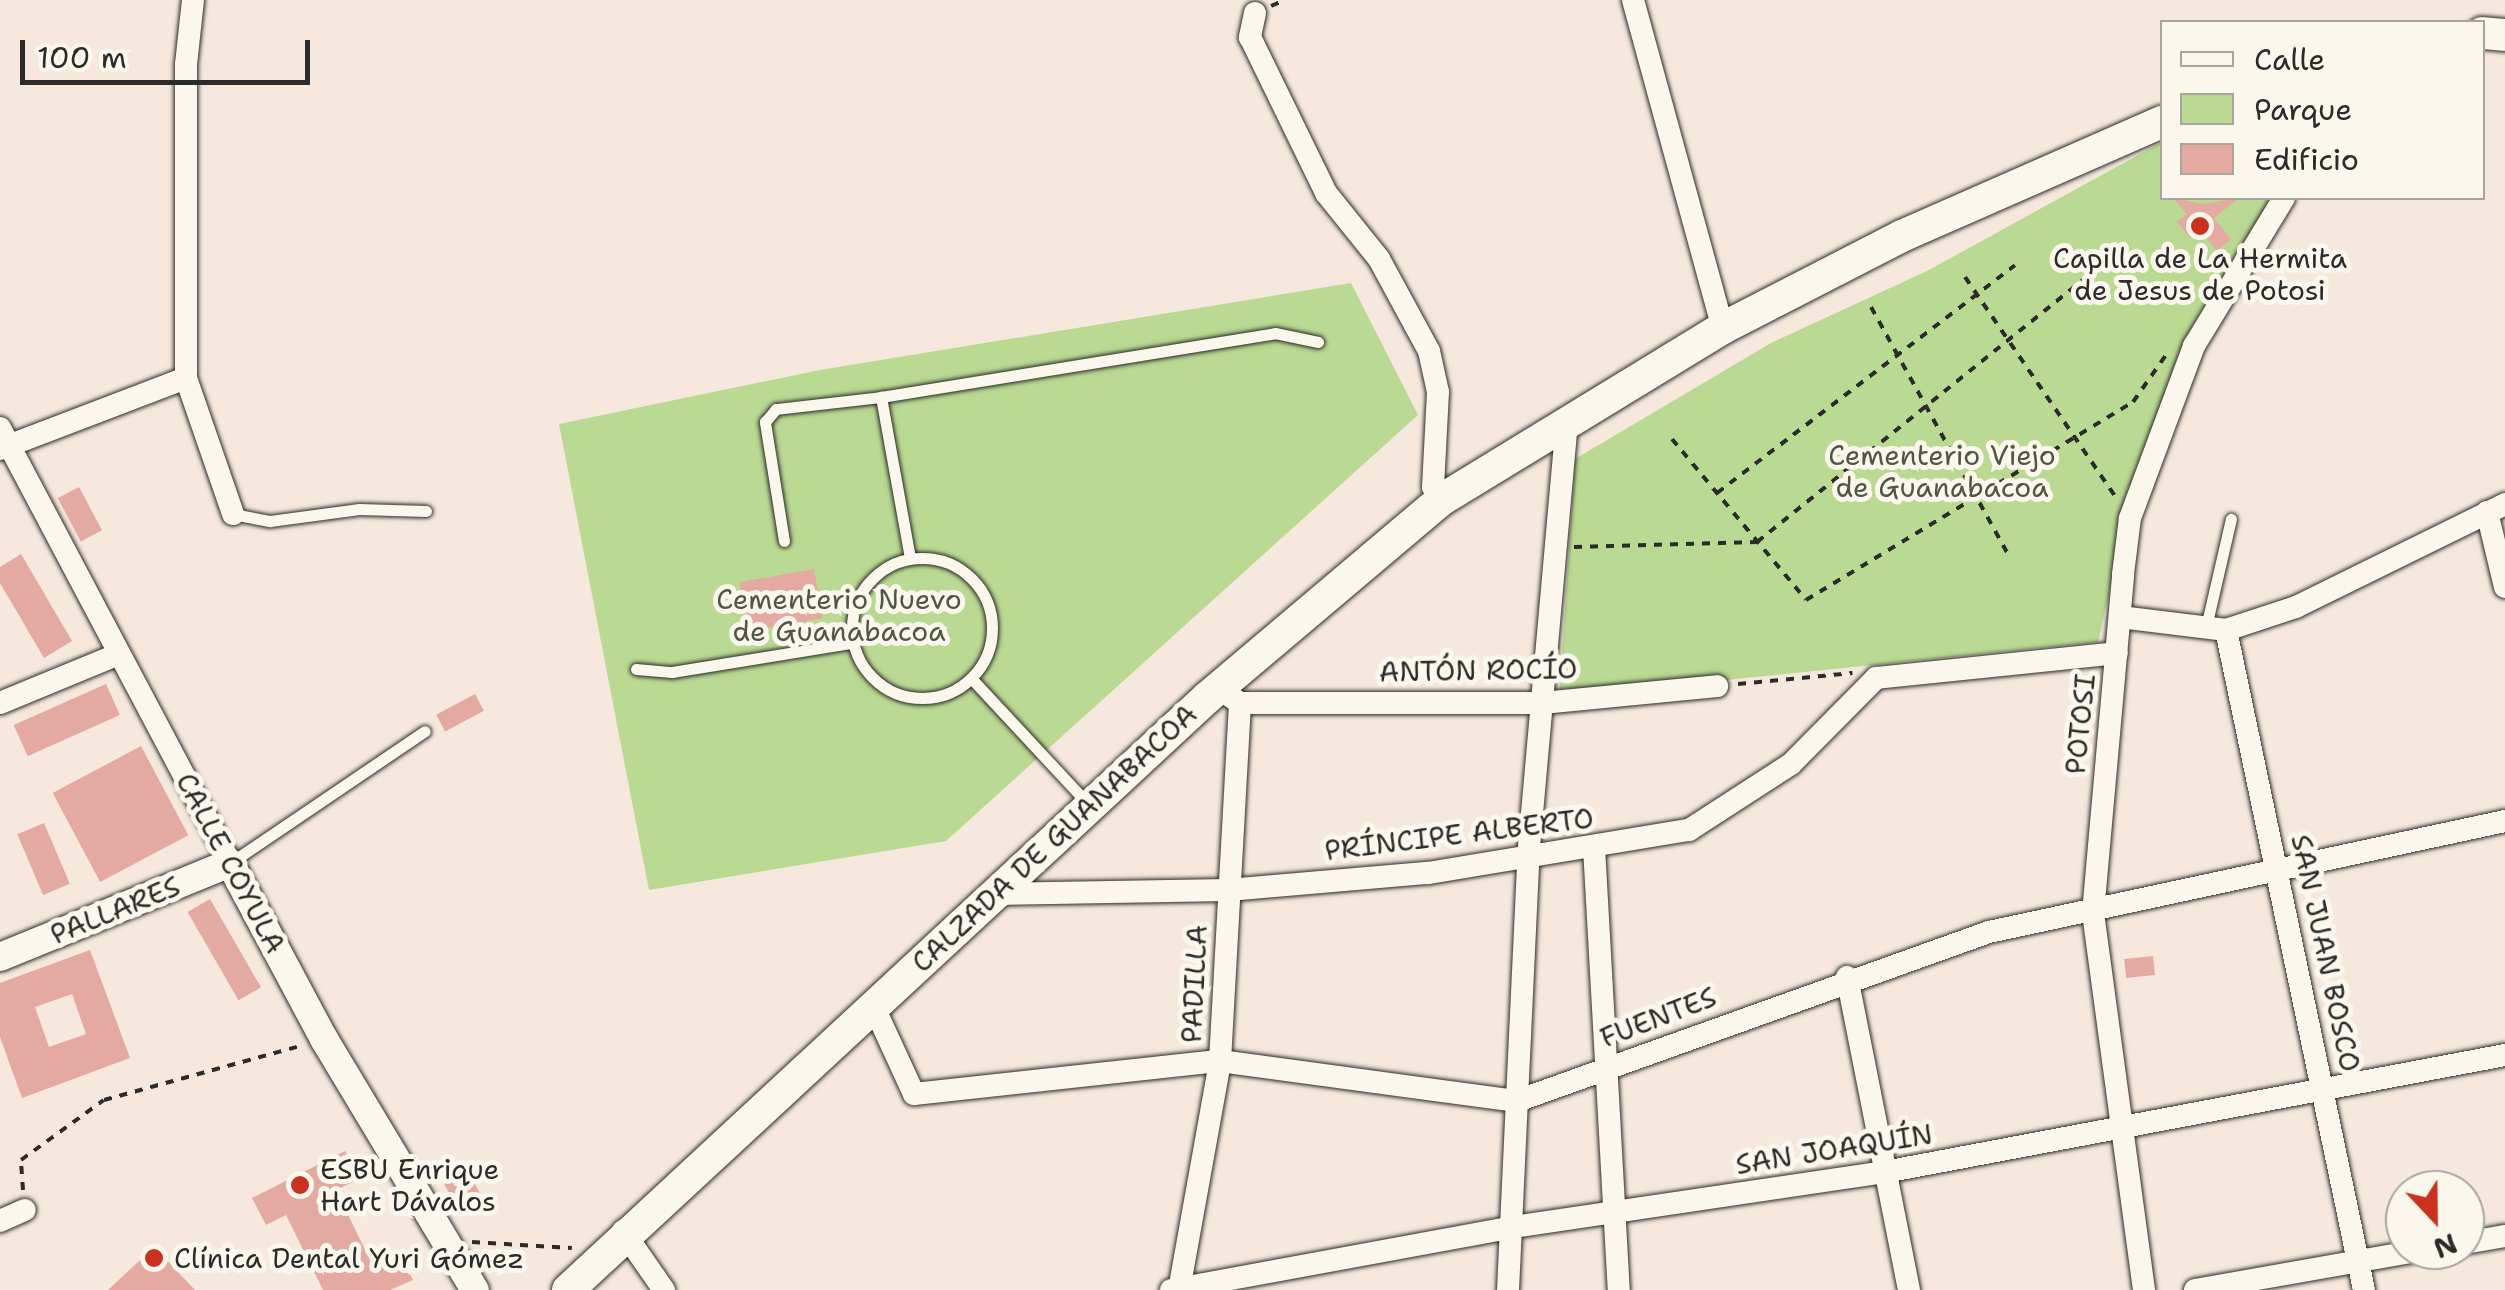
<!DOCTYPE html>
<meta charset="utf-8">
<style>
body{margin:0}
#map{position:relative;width:2505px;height:1290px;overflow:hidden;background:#f6e8dd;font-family:"Shantell Sans",sans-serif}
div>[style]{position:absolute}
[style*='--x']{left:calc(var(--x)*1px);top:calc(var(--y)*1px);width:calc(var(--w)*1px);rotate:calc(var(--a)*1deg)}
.green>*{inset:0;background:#bad992}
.building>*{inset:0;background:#e4aaa2;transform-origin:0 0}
.path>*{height:4px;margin-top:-2px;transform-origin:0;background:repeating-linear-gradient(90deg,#2b2b2b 0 8px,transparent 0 16px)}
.roads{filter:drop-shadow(0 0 2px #2b2b2b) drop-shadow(0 0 2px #2b2b2b)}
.service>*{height:11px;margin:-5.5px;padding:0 5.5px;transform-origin:5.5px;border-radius:5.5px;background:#fbf7ec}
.service>.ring{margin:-5.5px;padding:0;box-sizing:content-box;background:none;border:11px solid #fbf7ec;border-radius:50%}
.minor>*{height:22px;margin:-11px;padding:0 11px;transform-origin:11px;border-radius:11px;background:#fbf7ec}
.tertiary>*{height:28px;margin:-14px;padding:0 14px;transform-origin:14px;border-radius:14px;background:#fbf7ec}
.secondary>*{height:32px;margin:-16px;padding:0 16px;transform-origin:16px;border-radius:16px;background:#fbf7ec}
.dots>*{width:28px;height:28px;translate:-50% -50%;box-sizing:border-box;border:5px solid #fbf7ec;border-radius:50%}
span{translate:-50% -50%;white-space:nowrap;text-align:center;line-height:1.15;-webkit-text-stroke:10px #fbf7ec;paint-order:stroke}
.poi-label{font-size:28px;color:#2b2b2b}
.left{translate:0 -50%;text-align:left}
.park-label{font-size:28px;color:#4f5645}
.street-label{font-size:28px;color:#2b2b2b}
.legend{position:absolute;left:2160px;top:20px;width:325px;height:180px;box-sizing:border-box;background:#fbf7ec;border:2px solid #a8a59f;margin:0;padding:12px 18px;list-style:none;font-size:30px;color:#2b2b2b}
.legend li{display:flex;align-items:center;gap:20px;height:50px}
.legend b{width:50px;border:2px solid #a8a59f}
.north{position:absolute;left:2385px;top:1170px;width:100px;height:100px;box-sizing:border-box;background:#fbf7ec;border:2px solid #a8a59f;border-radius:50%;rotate:158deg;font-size:28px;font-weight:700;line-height:40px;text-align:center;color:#2b2b2b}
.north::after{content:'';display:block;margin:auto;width:35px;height:45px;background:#c8321e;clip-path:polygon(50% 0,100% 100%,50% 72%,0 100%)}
.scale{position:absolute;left:20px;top:40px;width:290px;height:45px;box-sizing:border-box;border:5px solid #2b2b2b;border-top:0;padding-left:12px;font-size:30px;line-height:35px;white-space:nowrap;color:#2b2b2b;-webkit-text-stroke:8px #fbf7ec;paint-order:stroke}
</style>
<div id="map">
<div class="green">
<div style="clip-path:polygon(2162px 142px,2162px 198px,2272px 198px,2200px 313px,2127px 516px,2098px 642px,1559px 697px,1575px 459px,1771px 343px,1927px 271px)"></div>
<div style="clip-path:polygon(1351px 283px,1418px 415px,946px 841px,649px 890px,559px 424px,820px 370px)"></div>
</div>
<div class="building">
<div style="clip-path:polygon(2173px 198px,2203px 204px,2239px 198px,2214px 218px,2231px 239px,2217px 251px,2200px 230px,2190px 238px,2177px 222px,2187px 214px)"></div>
<div style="left:79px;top:487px;width:49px;height:24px;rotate:62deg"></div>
<div style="clip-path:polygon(21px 554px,72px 641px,44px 658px,0 583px,0 567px)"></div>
<div style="left:814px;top:569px;width:50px;height:76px;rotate:80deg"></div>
<div style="left:106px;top:684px;width:34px;height:101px;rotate:66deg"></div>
<div style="left:475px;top:694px;width:19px;height:44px;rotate:62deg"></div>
<div style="left:141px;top:746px;width:101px;height:100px;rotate:62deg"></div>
<div style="left:44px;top:823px;width:66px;height:29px;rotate:67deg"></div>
<div style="left:210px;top:899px;width:102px;height:26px;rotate:60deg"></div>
<div style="clip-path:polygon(evenodd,90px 950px,130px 1058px,22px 1098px,0 1037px,0 983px,90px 950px,72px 994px,86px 1034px,49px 1047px,35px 1007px,72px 994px)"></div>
<div style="left:2153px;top:956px;width:19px;height:29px;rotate:84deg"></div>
<div style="clip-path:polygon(345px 1151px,359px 1179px,336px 1190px,372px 1264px,400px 1251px,413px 1280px,390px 1290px,323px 1290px,286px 1215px,266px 1225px,252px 1198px)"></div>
<div style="left:468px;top:1171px;width:36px;height:27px;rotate:62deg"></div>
<div style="clip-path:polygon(154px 1247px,195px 1290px,108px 1290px)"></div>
</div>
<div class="path">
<div style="--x:1271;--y:6;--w:15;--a:-23"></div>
<div style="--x:1965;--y:277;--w:265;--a:55.6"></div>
<div style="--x:1871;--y:307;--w:287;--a:61"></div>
<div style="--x:1672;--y:439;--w:209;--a:50.2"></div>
<div style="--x:1806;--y:600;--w:382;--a:-31.2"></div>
<div style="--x:2133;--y:402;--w:61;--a:-55"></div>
<div style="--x:1717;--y:493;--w:375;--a:-37.4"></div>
<div style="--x:1574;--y:547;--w:183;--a:-1.6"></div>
<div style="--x:1757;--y:542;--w:463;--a:-38.8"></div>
<div style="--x:1738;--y:684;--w:115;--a:-5.5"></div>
<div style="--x:23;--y:1190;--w:30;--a:-94"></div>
<div style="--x:21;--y:1160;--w:102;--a:-35.9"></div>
<div style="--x:104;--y:1100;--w:203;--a:-15.4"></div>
<div style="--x:472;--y:1242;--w:100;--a:3.4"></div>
</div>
<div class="roads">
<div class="service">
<div style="--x:233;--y:514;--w:38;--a:11"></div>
<div style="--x:270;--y:521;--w:90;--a:-7.7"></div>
<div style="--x:359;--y:509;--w:67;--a:1.7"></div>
<div style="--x:784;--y:541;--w:121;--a:-99.1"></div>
<div style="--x:765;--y:422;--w:17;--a:-50"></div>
<div style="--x:776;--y:409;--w:106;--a:-6.5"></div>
<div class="ring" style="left:852px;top:558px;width:129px;height:129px"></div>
<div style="--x:910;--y:558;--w:164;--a:-100.2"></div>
<div style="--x:881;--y:397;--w:399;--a:-9.2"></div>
<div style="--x:1275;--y:333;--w:44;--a:11.8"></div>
<div style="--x:2206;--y:627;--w:111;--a:-77"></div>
<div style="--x:636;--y:669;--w:36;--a:5"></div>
<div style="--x:672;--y:672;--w:182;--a:-9.2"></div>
<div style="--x:971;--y:678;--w:171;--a:47.1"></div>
<div style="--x:230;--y:863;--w:235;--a:-34.1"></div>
</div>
<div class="minor">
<div style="--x:193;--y:0;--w:64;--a:96.2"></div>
<div style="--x:186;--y:64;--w:314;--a:90"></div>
<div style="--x:186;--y:378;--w:144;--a:70.9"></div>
<div style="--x:1633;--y:0;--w:340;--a:74.7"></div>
<div style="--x:1255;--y:13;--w:25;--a:102"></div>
<div style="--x:1250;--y:37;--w:174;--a:64"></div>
<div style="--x:1326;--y:193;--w:85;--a:51.2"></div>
<div style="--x:1379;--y:259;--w:105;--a:61.5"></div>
<div style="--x:1429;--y:351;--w:42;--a:77.6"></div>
<div style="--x:1438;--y:392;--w:95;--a:93"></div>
<div style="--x:1433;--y:487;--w:15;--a:58"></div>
<div style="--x:0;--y:428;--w:492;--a:62.1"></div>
<div style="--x:0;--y:449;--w:199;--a:-20.9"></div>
<div style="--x:2487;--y:512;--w:77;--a:76.5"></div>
<div style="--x:2120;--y:617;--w:107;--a:7"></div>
<div style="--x:2226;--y:630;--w:74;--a:-18.2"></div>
<div style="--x:2296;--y:607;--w:233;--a:-26.2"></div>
<div style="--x:2226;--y:630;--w:674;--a:78.19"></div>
<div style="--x:0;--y:703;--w:129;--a:-22.4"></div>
<div style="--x:1240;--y:703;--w:302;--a:0"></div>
<div style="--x:1542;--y:703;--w:176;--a:-5.5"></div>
<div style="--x:1594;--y:847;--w:444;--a:86.8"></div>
<div style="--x:993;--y:894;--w:235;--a:-1"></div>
<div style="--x:1228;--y:890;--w:201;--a:-4.9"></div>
<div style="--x:1428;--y:873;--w:265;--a:-9.4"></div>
<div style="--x:1689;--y:830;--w:121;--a:-32.9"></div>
<div style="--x:1791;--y:764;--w:121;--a:-45.3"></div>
<div style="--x:1876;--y:678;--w:242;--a:-5.9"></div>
<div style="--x:1847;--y:977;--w:319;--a:78.8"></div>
<div style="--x:873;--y:1005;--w:98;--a:65.3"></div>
<div style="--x:914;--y:1094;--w:308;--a:-6.2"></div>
<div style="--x:1220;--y:1061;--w:300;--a:7.7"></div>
<div style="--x:1517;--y:1101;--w:501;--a:-19.7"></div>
<div style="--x:1989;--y:932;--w:528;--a:-12.14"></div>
<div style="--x:0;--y:1221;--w:27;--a:-24"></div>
<div style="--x:623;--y:1231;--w:72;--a:55.2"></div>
<div style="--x:2465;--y:1243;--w:41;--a:-9.9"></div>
<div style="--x:1171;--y:1290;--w:348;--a:-10.4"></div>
<div style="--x:1513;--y:1227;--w:381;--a:-8.4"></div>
<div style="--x:1890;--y:1171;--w:626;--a:-10.68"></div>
<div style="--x:1179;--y:1290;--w:233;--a:-79.8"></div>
<div style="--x:1220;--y:1061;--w:359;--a:-86.8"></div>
<div style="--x:1240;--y:703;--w:27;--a:-146"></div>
<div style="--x:1508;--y:1290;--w:432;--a:-87.3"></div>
<div style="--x:1528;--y:858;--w:441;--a:-84.9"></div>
<div style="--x:2144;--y:1290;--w:380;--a:-97.7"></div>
<div style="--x:2093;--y:913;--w:340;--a:-84.9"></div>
<div style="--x:2123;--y:574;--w:56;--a:-82.9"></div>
<div style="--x:2130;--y:518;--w:184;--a:-69.6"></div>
<div style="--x:2194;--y:346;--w:173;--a:-58.7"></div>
<div style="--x:2195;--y:1290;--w:231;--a:-10"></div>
</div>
<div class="tertiary">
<div style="--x:0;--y:957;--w:248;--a:-22.2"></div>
<div style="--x:230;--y:863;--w:200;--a:61.9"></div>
<div style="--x:324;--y:1039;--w:293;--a:59"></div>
</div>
<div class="secondary">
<div style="--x:2482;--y:33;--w:23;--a:5"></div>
<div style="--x:568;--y:1290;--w:872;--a:-42.82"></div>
<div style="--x:1208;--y:697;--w:305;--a:-40.2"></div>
<div style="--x:1441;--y:500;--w:330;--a:-31.4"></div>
<div style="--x:1723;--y:328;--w:201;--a:-27.2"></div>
<div style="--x:1902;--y:236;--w:284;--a:-23.7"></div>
</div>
</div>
<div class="dots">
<div style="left:2200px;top:226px;background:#c8321e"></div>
<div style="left:300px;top:1185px;background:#c8321e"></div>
<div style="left:154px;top:1258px;background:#c8321e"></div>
</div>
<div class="poi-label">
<span style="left:2200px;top:274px">Capilla de La Hermita<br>de Jesus de Potosi</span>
<span class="left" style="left:320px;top:1185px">ESBU Enrique<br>Hart Dávalos</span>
<span class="left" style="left:174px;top:1258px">Clínica Dental Yuri Gómez</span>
</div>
<div class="park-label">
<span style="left:1942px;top:471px">Cementerio Viejo<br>de Guanabacoa</span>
<span style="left:839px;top:615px">Cementerio Nuevo<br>de Guanabacoa</span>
</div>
<div class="street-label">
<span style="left:1478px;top:670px;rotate:-1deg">ANTÓN ROCÍO</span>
<span style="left:2080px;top:724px;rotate:-84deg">POTOSI</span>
<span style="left:1459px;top:834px;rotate:-7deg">PRÍNCIPE ALBERTO</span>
<span style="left:1054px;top:838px;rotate:-43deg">CALZADA DE GUANABACOA</span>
<span style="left:231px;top:863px;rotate:62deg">CALLE COYULA</span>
<span style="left:115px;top:910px;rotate:-22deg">PALLARES</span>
<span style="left:2326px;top:953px;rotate:78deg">SAN JUAN BOSCO</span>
<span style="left:1194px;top:984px;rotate:-87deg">PADILLA</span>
<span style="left:1658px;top:1017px;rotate:-21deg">FUENTES</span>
<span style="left:1834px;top:1149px;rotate:-9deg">SAN JOAQUÍN</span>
</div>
<ul class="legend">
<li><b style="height:12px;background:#fbf7ec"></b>Calle</li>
<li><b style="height:28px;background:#bad992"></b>Parque</li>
<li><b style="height:28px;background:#e4aaa2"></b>Edificio</li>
</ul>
<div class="north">N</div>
<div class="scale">100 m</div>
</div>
